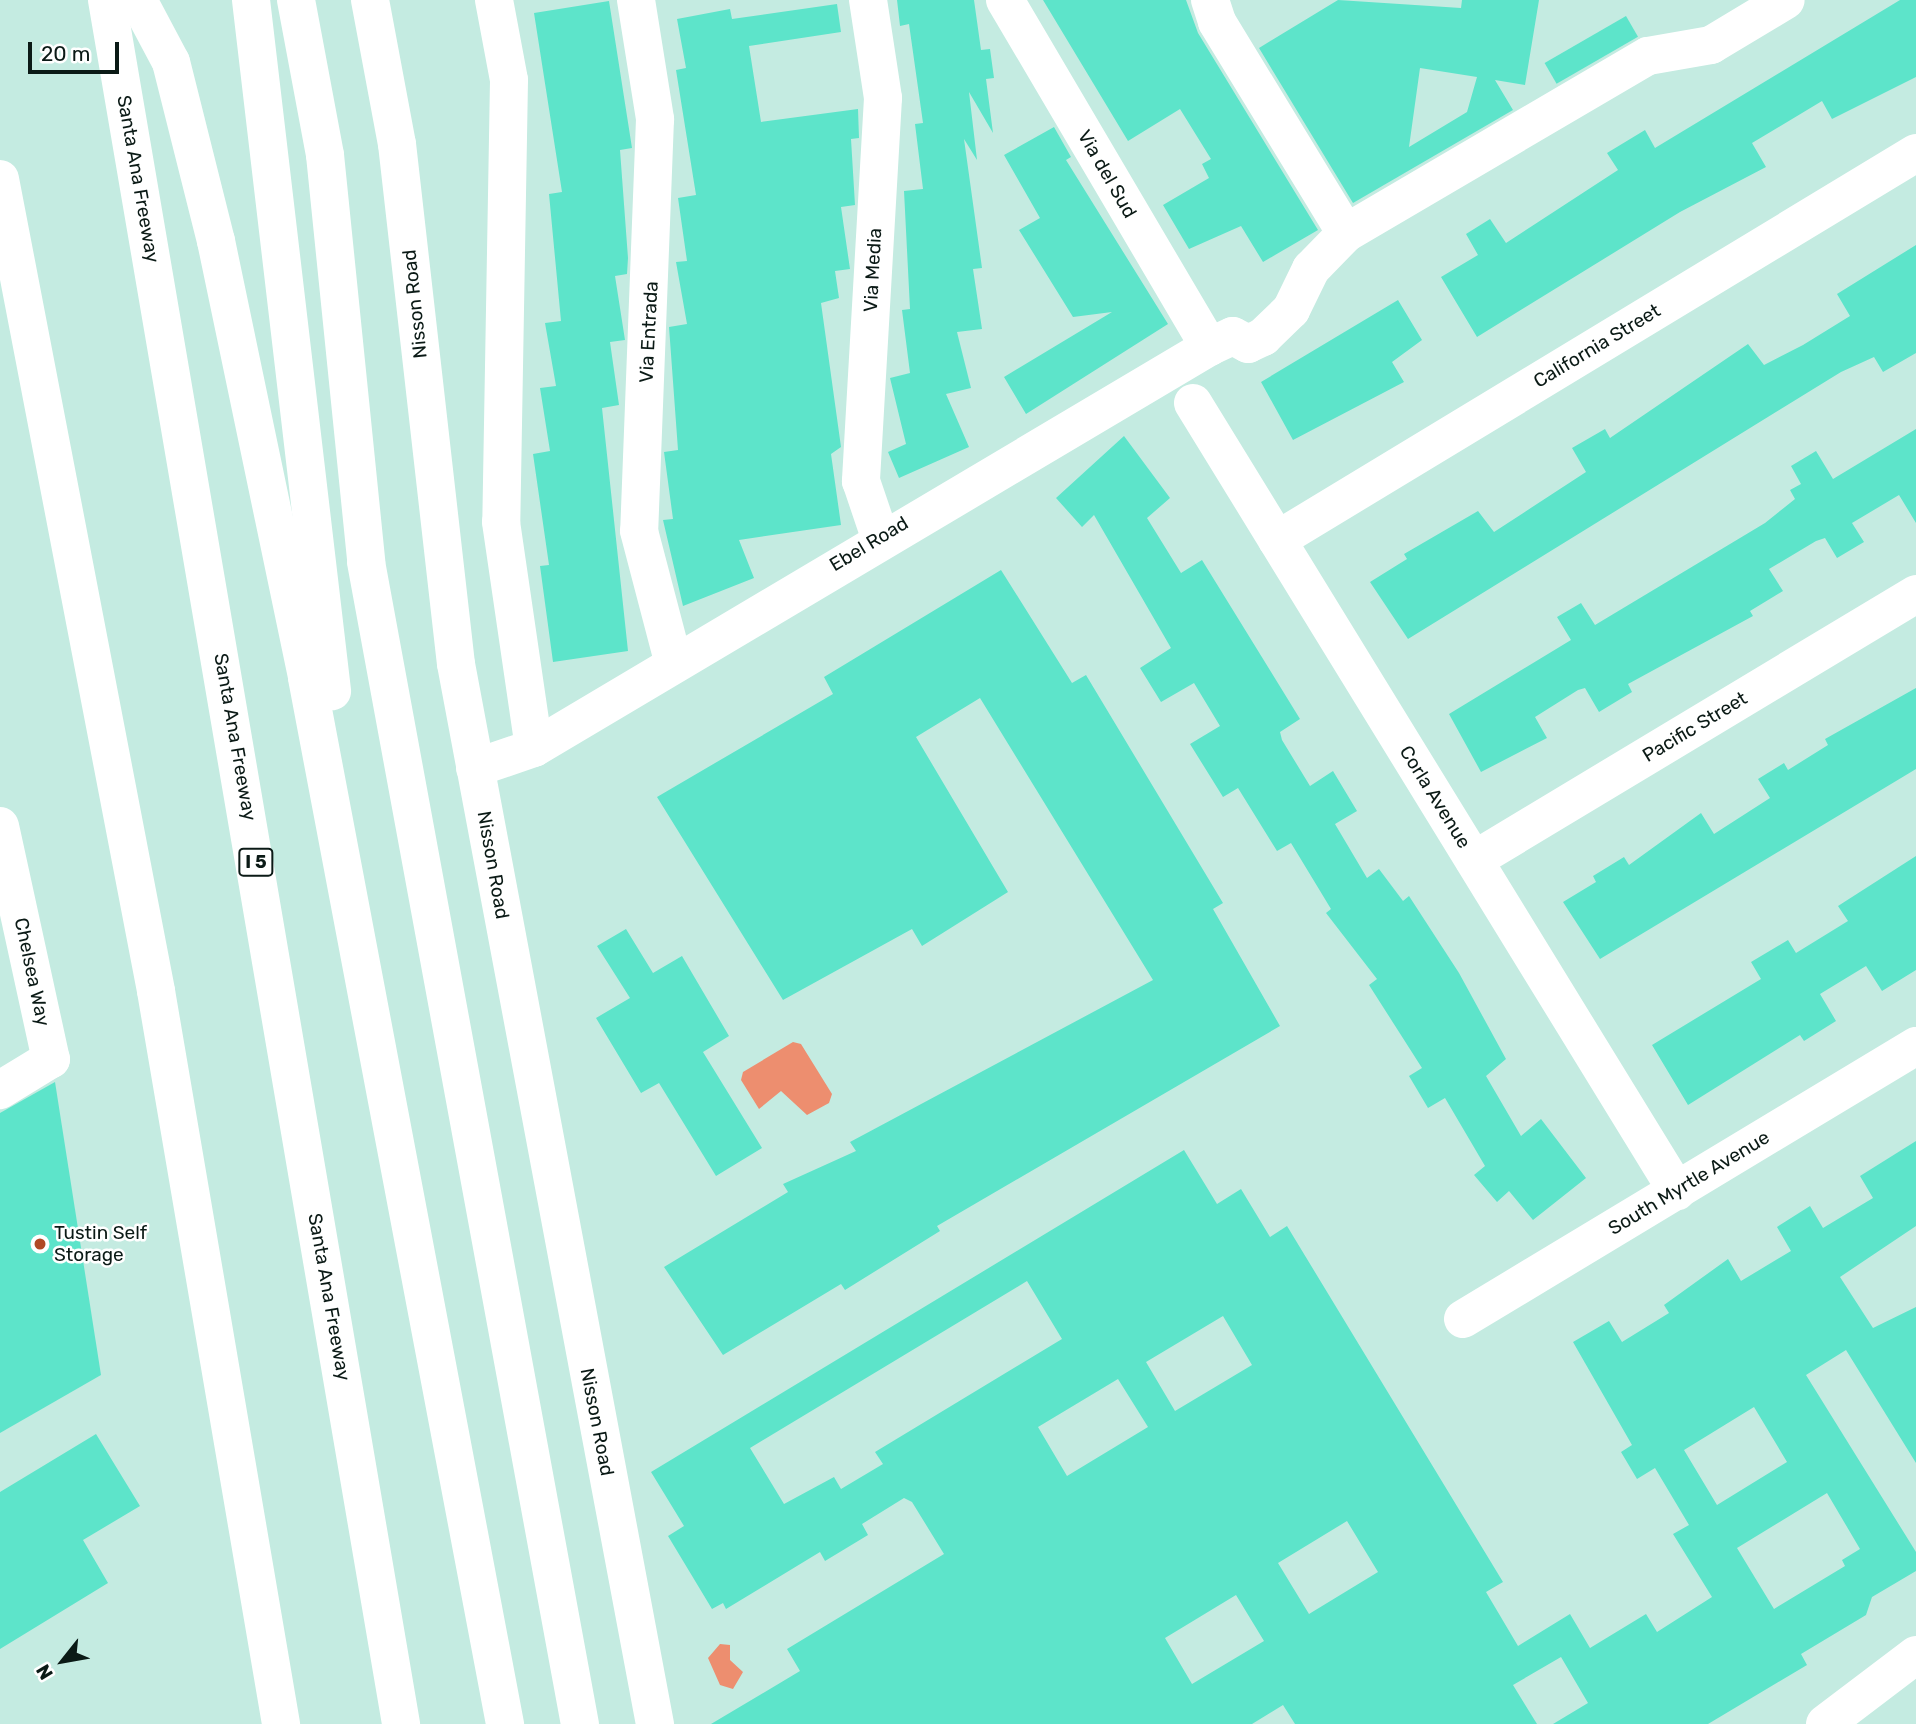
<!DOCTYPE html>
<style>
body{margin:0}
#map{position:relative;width:1916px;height:1724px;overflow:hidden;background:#c4ebe1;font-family:Rubik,sans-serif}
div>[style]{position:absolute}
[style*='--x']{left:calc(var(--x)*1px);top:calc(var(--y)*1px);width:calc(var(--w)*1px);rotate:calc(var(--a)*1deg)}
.water>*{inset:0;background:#ed8e6f}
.building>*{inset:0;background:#5de4ca;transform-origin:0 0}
.minor>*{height:38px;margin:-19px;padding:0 19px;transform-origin:19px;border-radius:19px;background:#fff}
.highway>*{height:38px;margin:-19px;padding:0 19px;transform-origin:19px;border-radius:19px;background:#fff}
.dots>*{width:19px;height:19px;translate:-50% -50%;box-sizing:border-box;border:4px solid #fff;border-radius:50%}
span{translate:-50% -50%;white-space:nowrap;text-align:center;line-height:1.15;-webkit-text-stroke:5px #fff;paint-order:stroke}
.shield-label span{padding:2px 5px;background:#fff;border:2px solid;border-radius:5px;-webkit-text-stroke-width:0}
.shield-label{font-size:18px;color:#0b1a16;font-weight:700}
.street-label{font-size:19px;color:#0b1a16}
.poi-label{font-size:19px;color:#0b1a16}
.left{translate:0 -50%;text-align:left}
.north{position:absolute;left:28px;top:1626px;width:70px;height:70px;-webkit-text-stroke:5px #fff;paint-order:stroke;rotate:239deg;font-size:19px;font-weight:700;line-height:28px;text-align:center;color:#0b1a16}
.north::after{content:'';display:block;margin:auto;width:24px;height:32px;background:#0b1a16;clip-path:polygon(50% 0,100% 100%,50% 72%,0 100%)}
.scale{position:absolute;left:28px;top:42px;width:91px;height:32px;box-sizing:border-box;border:4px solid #0b1a16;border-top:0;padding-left:9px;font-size:21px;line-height:24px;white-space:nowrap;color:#0b1a16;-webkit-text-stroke:5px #fff;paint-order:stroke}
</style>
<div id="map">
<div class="water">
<div style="clip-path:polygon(793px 1042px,801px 1044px,832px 1094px,829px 1103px,807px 1115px,781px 1091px,759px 1109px,741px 1080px,743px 1072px)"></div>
<div style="clip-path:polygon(720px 1644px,730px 1645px,730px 1660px,743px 1672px,733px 1689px,720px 1685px,708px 1658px)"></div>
</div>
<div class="building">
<div style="clip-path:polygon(897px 0,974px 0,981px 50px,990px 49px,994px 78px,986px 79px,993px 133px,969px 92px,977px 160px,964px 139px,982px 268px,973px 269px,982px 329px,957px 332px,971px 388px,946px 394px,969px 447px,899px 478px,888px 452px,906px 444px,890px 378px,910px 373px,902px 310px,910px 309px,904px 191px,923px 189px,915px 124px,923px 123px,909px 24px,900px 26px)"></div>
<div style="clip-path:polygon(1043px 0,1186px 0,1198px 33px,1318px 230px,1263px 262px,1241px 226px,1189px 249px,1163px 205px,1209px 178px,1202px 164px,1211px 159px,1180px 109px,1128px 141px)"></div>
<div style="clip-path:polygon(evenodd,1338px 0,1461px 8px,1462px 0,1539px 0,1525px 85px,1495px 80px,1513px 110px,1353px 203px,1259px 48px,1338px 0,1420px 68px,1477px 77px,1467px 112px,1409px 147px,1420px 68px)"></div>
<div style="clip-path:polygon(1900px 0,1916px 0,1916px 77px,1832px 119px,1822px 101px,1752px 143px,1766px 167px,1680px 212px,1477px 337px,1441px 277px,1478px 255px,1466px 234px,1490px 219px,1506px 243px,1618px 170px,1607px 153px,1645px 130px,1655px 148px)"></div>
<div style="clip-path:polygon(609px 1px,632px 148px,620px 150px,628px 258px,627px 274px,615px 276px,625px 340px,610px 342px,619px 405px,602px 408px,628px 651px,553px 662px,540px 566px,549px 565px,533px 454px,550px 451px,540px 388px,556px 386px,545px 323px,561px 321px,549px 194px,562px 192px,534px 13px)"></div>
<div style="clip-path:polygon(837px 4px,841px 32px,749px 46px,761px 122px,858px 109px,859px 138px,851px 139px,855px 205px,841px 207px,850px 269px,835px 271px,839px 298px,821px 303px,841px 447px,831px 454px,841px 525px,739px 540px,754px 578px,683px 606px,663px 520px,673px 519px,664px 452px,678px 450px,669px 327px,687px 324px,676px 262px,687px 261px,678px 198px,696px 195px,676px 70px,686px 68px,677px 19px,730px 9px,732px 19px)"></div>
<div style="left:1626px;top:16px;width:24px;height:94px;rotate:60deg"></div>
<div style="clip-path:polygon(1054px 127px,1071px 157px,1066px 160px,1168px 324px,1026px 414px,1004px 377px,1112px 312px,1073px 317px,1019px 230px,1040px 218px,1004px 155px)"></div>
<div style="clip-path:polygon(1916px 245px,1916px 353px,1883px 372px,1874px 357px,1841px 372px,1408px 639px,1370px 582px,1407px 559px,1404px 554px,1478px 511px,1494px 532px,1586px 472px,1572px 448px,1605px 429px,1610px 438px,1748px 344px,1764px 365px,1803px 345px,1850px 316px,1837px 294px)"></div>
<div style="clip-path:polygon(1398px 300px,1422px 340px,1392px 362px,1404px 382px,1293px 440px,1261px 382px)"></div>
<div style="clip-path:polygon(1916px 429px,1916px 523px,1899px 495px,1852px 523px,1864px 542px,1837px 558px,1825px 538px,1816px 541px,1769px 569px,1783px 591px,1750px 611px,1753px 616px,1628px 684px,1632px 692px,1599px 712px,1585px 688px,1578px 690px,1535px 717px,1547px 738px,1481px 772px,1449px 714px,1571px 640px,1557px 617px,1581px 603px,1595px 625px,1765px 523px,1795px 499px,1790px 490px,1801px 484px,1791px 466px,1816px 451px,1833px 479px)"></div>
<div style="clip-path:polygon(1124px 436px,1170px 498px,1147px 518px,1181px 573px,1202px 560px,1300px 719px,1280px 732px,1282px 740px,1310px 786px,1333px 771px,1357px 811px,1335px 824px,1367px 878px,1379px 869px,1403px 901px,1409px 896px,1459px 973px,1506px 1059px,1486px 1076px,1521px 1136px,1541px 1119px,1586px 1178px,1533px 1220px,1509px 1191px,1497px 1202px,1474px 1175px,1485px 1166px,1445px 1098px,1428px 1108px,1409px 1076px,1422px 1068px,1369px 985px,1377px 979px,1326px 913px,1331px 909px,1291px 843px,1277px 851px,1238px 788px,1223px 797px,1190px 744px,1220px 726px,1194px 683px,1161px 702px,1140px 668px,1171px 648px,1094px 515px,1082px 527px,1056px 498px)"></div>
<div style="clip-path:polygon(1001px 570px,1072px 683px,1086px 675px,1223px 903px,1213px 909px,1280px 1026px,937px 1226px,940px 1231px,845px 1290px,841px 1284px,723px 1355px,664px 1267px,788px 1192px,783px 1184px,856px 1151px,850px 1142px,1153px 980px,980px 698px,916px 737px,1008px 892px,922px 946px,912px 929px,783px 1000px,657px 797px,833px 694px,824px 677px)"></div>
<div style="clip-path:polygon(1916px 688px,1916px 769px,1600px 959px,1563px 902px,1596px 882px,1593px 876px,1624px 857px,1629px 865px,1701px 813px,1714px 834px,1770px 798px,1758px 779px,1784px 763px,1788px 770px,1828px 745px,1825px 739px)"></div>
<div style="clip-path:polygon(1916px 856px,1916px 970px,1882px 991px,1866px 966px,1820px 994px,1836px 1021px,1804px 1041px,1800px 1035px,1688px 1105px,1652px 1045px,1761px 979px,1751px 962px,1788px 940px,1796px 953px,1848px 921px,1838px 906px)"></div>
<div style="clip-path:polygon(626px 929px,653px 973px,682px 956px,729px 1036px,703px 1052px,762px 1148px,716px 1176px,659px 1083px,641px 1093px,596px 1018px,630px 998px,597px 946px)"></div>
<div style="clip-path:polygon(55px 1082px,101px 1375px,0 1433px,0 1113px)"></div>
<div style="clip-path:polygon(evenodd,1916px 1141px,1916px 1226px,1840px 1277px,1873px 1328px,1916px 1307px,1916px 1463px,1846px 1350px,1806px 1375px,1916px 1552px,1916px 1571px,1872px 1597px,1866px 1615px,1801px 1654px,1807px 1665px,1708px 1724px,1553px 1724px,1588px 1703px,1561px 1657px,1513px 1685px,1537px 1724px,1295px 1724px,1283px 1705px,1252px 1724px,711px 1724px,800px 1671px,787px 1649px,944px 1554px,912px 1502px,904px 1498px,862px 1524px,868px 1535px,825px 1561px,820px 1552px,726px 1609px,723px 1603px,712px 1609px,668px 1536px,684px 1526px,651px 1472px,1184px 1150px,1217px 1204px,1241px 1189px,1270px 1237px,1287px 1226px,1503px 1582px,1486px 1592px,1518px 1646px,1570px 1614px,1590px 1648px,1646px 1614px,1657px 1632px,1712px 1597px,1673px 1534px,1689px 1525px,1655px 1468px,1637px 1479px,1621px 1452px,1632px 1445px,1573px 1342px,1609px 1321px,1622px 1342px,1669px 1313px,1664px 1305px,1728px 1259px,1741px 1281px,1791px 1251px,1777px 1227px,1810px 1206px,1823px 1228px,1873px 1198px,1860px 1176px,1916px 1141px,1027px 1281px,1062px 1339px,875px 1452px,883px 1464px,841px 1489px,834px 1477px,784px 1504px,750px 1448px,1027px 1281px,1916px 1141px,1223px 1316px,1252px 1365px,1175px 1411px,1146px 1362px,1223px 1316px,1916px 1141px,1118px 1379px,1148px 1427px,1067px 1476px,1038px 1427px,1118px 1379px,1916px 1141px,1754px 1407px,1787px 1462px,1717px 1505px,1684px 1450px,1754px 1407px,1916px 1141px,1827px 1493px,1860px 1549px,1842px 1560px,1845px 1566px,1774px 1609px,1737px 1548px,1827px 1493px,1916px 1141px,1347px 1521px,1378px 1572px,1309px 1614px,1278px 1563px,1347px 1521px,1916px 1141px,1236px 1595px,1264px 1641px,1192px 1684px,1165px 1638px,1236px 1595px)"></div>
<div style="clip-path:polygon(96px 1434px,140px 1506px,83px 1540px,108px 1583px,0 1649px,0 1492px)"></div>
</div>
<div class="minor">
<div style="--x:370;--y:0;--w:147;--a:79.4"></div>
<div style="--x:397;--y:144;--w:523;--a:83.53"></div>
<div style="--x:456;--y:664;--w:1079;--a:79.37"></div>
<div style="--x:494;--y:0;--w:81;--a:79.4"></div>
<div style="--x:509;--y:80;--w:442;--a:91"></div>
<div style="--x:501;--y:522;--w:228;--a:81.7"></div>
<div style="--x:636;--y:0;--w:121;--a:80.9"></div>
<div style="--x:655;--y:119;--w:412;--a:92.2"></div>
<div style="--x:639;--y:531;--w:134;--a:75.3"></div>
<div style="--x:868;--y:0;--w:99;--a:81.3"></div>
<div style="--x:883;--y:98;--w:384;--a:93.3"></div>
<div style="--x:861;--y:481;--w:59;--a:71.3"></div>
<div style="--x:1005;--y:0;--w:403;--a:59.5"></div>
<div style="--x:1210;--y:0;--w:23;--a:72"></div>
<div style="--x:1217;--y:22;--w:247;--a:58.6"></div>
<div style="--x:1346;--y:233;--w:350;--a:-30.4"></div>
<div style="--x:1648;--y:56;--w:64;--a:-9.9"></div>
<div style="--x:1711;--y:45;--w:87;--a:-31"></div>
<div style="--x:1193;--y:403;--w:925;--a:58.44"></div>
<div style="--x:1277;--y:540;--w:747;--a:-31.2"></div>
<div style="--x:475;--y:768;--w:62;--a:-18.7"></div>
<div style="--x:534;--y:748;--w:785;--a:-30.71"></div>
<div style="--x:1209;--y:347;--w:26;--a:-25"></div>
<div style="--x:1233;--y:336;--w:17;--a:28"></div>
<div style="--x:1248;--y:344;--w:17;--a:-25"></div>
<div style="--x:1263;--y:337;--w:39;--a:-44"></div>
<div style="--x:1291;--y:310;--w:46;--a:-64"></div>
<div style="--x:1311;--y:269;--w:50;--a:-45.8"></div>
<div style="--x:0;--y:826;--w:239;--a:77.7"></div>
<div style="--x:51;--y:1059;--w:60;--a:148.7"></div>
<div style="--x:1474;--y:860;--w:516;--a:-31.04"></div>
<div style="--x:1463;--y:1319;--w:529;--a:-31.08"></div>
<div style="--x:1825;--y:1724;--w:114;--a:-37.2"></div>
</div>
<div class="highway">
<div style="--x:107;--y:0;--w:1749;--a:80.32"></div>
<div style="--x:138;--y:0;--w:70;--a:62"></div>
<div style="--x:171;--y:62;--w:185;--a:75.9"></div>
<div style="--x:216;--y:241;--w:446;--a:78.2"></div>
<div style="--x:307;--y:678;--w:1065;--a:79.28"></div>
<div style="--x:251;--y:0;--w:696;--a:83.31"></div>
<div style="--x:296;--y:0;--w:158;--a:79.4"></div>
<div style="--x:325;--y:155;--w:409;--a:84.2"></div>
<div style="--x:366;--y:562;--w:1182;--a:79.57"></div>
<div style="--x:0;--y:179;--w:827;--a:79.12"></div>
<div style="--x:156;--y:991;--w:744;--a:80.32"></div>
</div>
<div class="dots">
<div style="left:40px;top:1244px;background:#b04925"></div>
</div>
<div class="shield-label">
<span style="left:256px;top:862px">I 5</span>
</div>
<div class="street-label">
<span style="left:1107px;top:174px;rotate:60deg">Via del Sud</span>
<span style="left:138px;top:179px;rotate:80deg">Santa Ana Freeway</span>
<span style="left:873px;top:270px;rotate:-87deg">Via Media</span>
<span style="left:415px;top:304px;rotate:-96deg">Nisson Road</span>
<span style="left:649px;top:332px;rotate:-87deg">Via Entrada</span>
<span style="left:1597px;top:346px;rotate:-31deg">California Street</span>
<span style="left:869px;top:544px;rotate:-31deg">Ebel Road</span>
<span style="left:1695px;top:727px;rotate:-31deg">Pacific Street</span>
<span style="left:235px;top:737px;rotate:80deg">Santa Ana Freeway</span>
<span style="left:1435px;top:797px;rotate:58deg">Corla Avenue</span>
<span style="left:493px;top:865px;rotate:80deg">Nisson Road</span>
<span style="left:32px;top:972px;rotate:78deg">Chelsea Way</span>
<span style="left:1689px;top:1183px;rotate:-31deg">South Myrtle Avenue</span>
<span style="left:329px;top:1297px;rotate:80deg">Santa Ana Freeway</span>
<span style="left:597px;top:1422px;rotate:79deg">Nisson Road</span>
</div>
<div class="poi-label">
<span class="left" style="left:54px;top:1244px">Tustin Self<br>Storage</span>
</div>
<div class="north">N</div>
<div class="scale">20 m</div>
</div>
